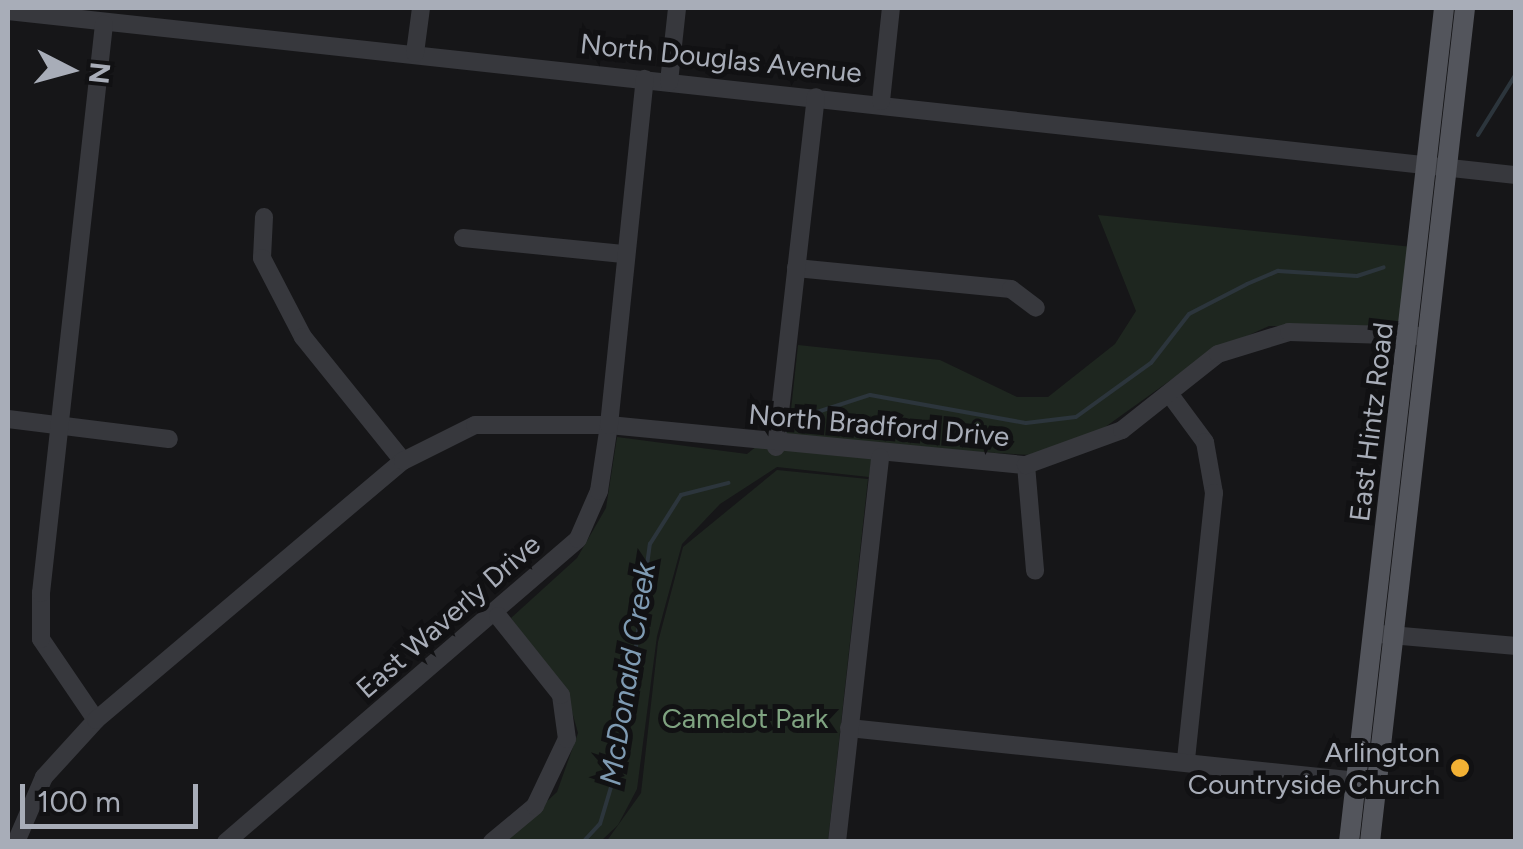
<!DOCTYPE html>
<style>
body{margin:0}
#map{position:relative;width:1523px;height:849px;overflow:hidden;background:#161618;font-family:Figtree,sans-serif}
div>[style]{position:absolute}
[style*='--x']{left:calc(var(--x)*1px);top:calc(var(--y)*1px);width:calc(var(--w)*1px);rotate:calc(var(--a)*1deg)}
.green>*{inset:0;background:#1e261f}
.stream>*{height:4px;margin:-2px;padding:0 2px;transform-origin:2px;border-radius:2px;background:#2c353c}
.minor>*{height:18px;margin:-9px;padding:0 9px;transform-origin:9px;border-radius:9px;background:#37383d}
.major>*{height:20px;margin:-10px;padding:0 10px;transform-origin:10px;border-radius:10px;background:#53555c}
.dots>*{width:28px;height:28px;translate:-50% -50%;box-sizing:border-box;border:5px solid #111113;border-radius:50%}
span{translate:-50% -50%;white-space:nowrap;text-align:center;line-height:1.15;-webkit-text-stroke:10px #111113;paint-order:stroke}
.street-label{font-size:28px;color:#a8adb8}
.park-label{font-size:28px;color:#7fa381}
.poi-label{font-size:28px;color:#a8adb8}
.right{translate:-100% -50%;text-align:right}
.water-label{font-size:30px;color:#7f9bb3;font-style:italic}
.frame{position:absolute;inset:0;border:10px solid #a8adb8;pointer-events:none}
.north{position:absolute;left:20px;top:20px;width:100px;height:100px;-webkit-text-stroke:8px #111113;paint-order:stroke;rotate:96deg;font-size:28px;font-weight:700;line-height:40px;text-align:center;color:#a8adb8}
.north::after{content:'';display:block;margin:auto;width:35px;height:45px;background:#a8adb8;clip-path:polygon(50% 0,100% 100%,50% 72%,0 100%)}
.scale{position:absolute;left:20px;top:784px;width:178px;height:45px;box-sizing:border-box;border:5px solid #a8adb8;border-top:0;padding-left:12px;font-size:30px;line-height:35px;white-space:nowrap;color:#a8adb8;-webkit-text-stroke:8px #111113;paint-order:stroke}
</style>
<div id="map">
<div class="green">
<div style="clip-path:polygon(1098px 215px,1413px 247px,1403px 327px,1269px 326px,1207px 354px,1094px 435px,1031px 455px,873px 446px,869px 477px,777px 467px,720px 504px,682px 544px,657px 636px,637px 789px,618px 825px,601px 841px,503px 842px,557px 792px,578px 733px,567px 694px,511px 618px,577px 558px,606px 508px,617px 437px,747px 454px,790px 419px,798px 345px,940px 360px,1017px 397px,1048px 397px,1115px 344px,1136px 311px)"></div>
<div style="clip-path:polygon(777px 470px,868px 479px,828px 841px,606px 842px,641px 793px,658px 642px,683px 547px)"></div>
</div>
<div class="stream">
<div style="--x:1478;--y:135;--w:72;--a:-58.1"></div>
<div style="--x:811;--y:414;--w:62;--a:-17.9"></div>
<div style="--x:870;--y:395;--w:158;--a:10.2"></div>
<div style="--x:1026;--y:423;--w:50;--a:-6.8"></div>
<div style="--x:1076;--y:417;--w:92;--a:-35.8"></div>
<div style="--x:1151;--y:363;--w:62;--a:-52.2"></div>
<div style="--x:1189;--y:314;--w:65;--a:-27.3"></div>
<div style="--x:1247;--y:284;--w:34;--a:-23"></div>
<div style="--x:1278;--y:271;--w:79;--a:3.6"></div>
<div style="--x:1357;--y:276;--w:28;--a:-18"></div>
<div style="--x:583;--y:842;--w:25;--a:-47"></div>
<div style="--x:600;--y:824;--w:77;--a:-73.4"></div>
<div style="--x:622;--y:750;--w:208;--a:-82.3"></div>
<div style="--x:650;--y:544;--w:58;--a:-57.7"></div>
<div style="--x:681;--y:495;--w:49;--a:-14.3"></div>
</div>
<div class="minor">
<div style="--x:8;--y:11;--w:1517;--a:6.21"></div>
<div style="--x:415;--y:53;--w:45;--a:-82.4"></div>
<div style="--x:669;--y:82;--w:74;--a:-83.8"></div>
<div style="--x:881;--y:101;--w:94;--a:-83.9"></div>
<div style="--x:264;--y:217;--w:41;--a:92.8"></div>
<div style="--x:262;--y:258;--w:89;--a:62.6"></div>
<div style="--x:303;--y:337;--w:159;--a:51.1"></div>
<div style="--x:463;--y:238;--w:161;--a:5.7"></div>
<div style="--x:796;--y:268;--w:216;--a:5.6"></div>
<div style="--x:1011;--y:289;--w:31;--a:37"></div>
<div style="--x:1171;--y:396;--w:57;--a:53.5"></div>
<div style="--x:1205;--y:442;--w:52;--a:80"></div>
<div style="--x:1214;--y:493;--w:267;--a:96"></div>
<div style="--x:8;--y:419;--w:162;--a:7.1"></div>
<div style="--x:776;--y:447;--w:352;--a:-83.5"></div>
<div style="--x:1026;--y:465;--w:106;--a:85.1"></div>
<div style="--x:1379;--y:634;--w:138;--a:5"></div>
<div style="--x:96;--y:720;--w:98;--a:-124.2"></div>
<div style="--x:41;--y:639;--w:46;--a:-90"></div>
<div style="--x:41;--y:593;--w:572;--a:-83.68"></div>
<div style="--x:849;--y:728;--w:531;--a:5.95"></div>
<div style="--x:16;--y:842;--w:71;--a:-66.7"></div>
<div style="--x:44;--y:777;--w:77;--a:-47.6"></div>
<div style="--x:96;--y:720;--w:402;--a:-40.2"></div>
<div style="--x:403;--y:461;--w:80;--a:-26.6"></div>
<div style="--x:475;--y:425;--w:134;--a:0"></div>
<div style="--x:609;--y:425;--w:419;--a:5.5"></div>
<div style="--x:1026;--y:465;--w:102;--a:-20"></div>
<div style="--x:1122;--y:430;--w:122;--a:-38.4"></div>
<div style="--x:1218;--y:354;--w:74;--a:-17.2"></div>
<div style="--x:1289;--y:332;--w:132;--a:1.7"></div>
<div style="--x:226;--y:842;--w:464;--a:-40.7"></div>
<div style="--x:578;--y:539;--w:52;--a:-66.4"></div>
<div style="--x:599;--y:491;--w:67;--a:-81.4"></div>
<div style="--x:609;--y:425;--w:348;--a:-84.1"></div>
<div style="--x:492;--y:842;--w:56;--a:-39.9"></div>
<div style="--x:535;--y:806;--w:74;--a:-64.5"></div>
<div style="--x:567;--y:739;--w:44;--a:-97.8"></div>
<div style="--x:561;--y:695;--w:101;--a:-128.6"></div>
<div style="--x:837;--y:842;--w:387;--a:-83.6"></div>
</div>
<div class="major">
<div style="--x:1349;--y:842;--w:839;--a:-83.5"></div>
<div style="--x:1370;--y:842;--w:839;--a:-83.5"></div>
</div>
<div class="dots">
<div style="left:1460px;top:768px;background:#f2b134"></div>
</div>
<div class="street-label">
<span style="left:721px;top:58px;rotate:6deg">North Douglas Avenue</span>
<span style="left:1371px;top:422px;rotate:-83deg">East Hintz Road</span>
<span style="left:879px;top:425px;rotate:5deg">North Bradford Drive</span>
<span style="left:448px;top:616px;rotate:-41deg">East Waverly Drive</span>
</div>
<div class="park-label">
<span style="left:745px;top:718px">Camelot Park</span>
</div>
<div class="poi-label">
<span class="right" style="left:1440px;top:768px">Arlington<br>Countryside Church</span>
</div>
<div class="water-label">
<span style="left:628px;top:674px;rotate:-81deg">McDonald Creek</span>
</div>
<div class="frame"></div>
<div class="north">N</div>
<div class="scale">100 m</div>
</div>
